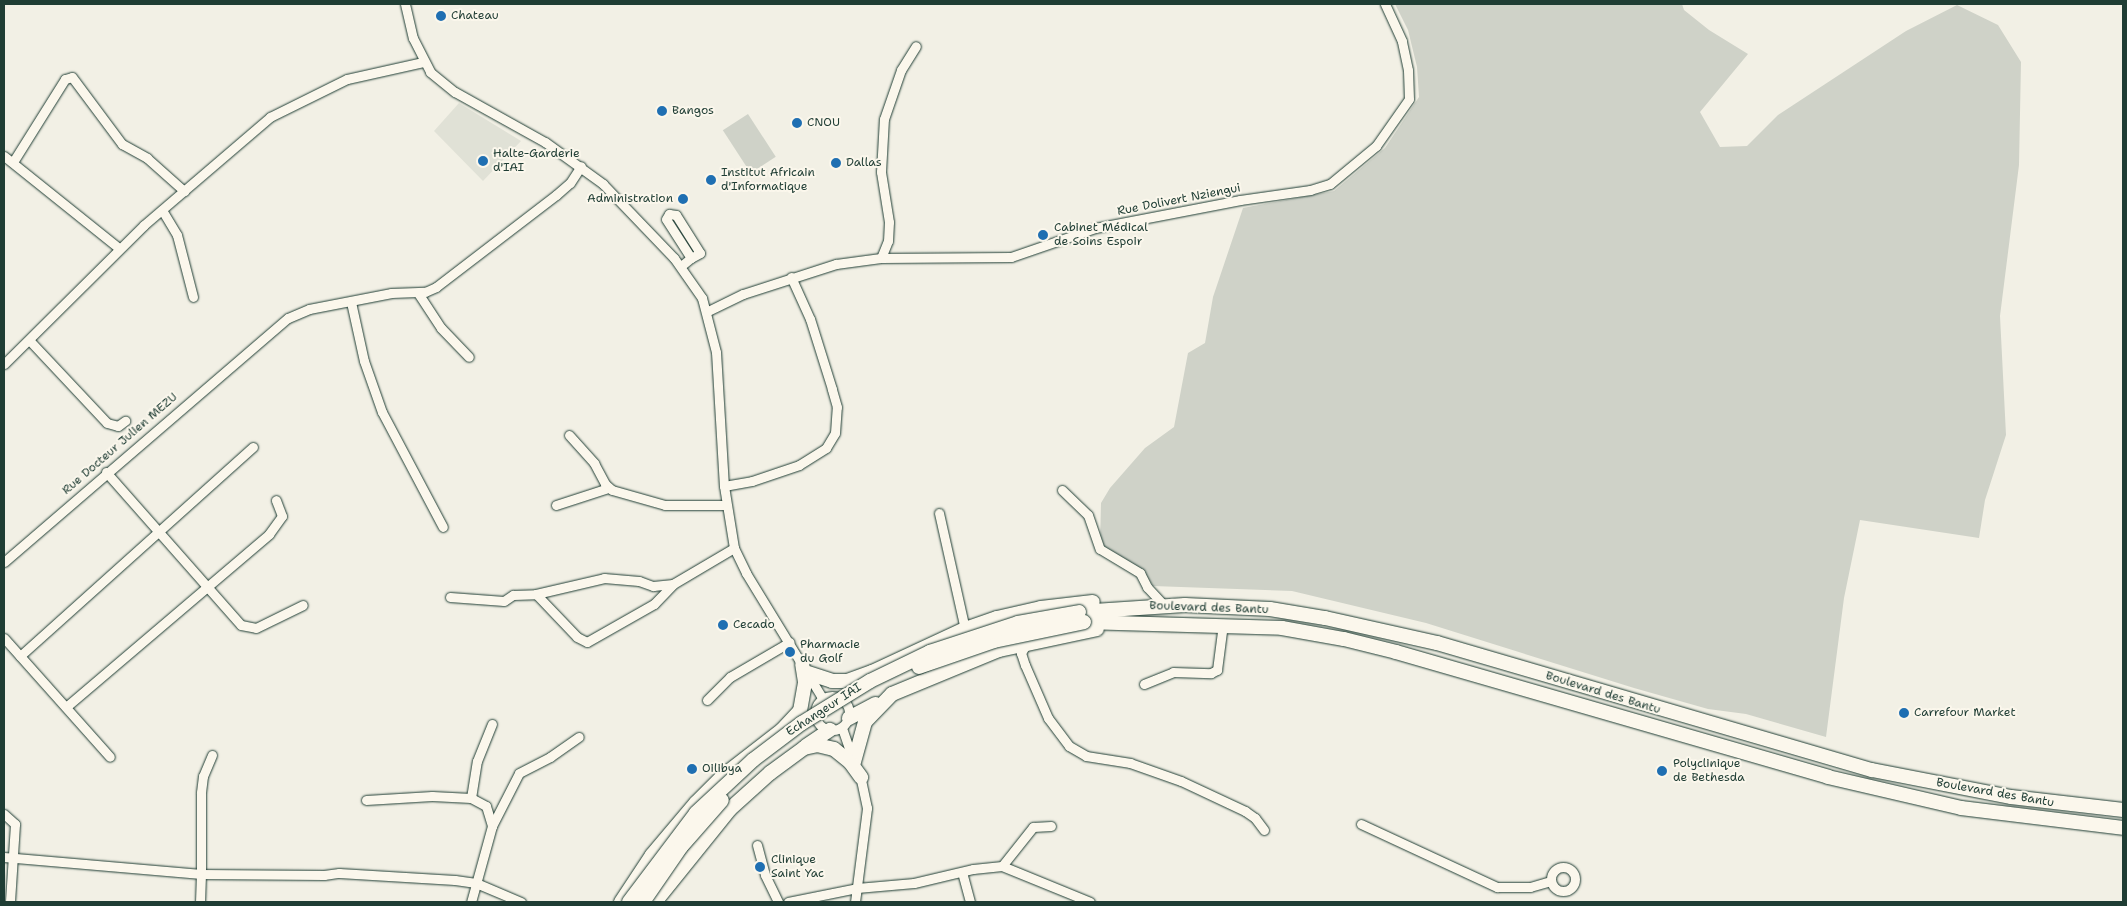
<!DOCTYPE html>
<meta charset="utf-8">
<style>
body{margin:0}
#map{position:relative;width:2127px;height:906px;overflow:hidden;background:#f2f0e5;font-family:"Shantell Sans",sans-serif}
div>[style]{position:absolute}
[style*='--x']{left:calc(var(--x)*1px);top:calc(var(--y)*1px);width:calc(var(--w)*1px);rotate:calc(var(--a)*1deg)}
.built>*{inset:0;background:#e0e1d6}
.green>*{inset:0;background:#cfd2c8;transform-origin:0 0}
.roads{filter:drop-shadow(0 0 1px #1f3d34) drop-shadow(0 0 1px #1f3d34)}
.minor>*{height:9px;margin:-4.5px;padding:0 4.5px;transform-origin:4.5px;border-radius:4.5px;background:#fbf7ec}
.minor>.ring{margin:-4.5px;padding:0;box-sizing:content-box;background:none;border:9px solid #fbf7ec;border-radius:50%}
.highway>*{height:14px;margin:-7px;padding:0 7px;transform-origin:7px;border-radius:7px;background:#fbf7ec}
.bridges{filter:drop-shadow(0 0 1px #1f3d34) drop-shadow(0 0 1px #1f3d34)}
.highway-bridge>*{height:14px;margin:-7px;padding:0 7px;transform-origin:7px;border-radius:7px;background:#fbf7ec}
.dots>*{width:14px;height:14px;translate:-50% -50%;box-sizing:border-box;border:2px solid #fbf7ec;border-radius:50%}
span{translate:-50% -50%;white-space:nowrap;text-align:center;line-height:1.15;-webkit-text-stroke:4px #fbf7ec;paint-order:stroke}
.poi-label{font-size:12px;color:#1f3d34}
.left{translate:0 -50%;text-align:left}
.right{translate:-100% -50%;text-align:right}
.street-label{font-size:12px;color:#1f3d34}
.frame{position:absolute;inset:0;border:5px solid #1f3d34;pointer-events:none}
</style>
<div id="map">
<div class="built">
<div style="clip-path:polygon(459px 103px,521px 141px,483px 181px,434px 131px)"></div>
</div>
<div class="green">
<div style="clip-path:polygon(1395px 4px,1682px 4px,1684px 10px,1709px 30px,1748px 54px,1700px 112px,1720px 147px,1747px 146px,1778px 115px,1906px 31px,1957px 5px,1998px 25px,2021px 62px,2019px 165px,2000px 316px,2006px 435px,1985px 500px,1979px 538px,1860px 520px,1844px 598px,1826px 737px,1746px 714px,1708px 709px,1634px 688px,1426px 623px,1292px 591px,1153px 586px,1146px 575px,1100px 545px,1101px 503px,1110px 488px,1145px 448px,1174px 427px,1188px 353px,1205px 343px,1213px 297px,1243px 208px,1334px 191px,1385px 148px,1419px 97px,1417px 67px,1408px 30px)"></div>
<div style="left:748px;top:114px;width:51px;height:30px;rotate:57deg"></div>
</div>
<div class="roads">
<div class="minor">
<div style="--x:405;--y:4;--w:35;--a:77"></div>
<div style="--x:413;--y:38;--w:38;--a:63"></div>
<div style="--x:430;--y:72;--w:32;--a:39"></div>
<div style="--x:455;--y:92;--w:103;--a:29.1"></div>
<div style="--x:545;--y:142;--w:72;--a:35.9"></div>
<div style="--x:603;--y:184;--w:103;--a:46.2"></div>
<div style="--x:674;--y:258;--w:49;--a:55"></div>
<div style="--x:702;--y:298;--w:56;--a:75.5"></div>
<div style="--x:716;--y:352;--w:134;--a:86.6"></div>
<div style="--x:724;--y:486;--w:63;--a:80.8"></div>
<div style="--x:734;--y:548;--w:28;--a:64"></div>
<div style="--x:746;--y:573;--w:148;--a:58.6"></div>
<div style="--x:4;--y:156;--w:147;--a:38.7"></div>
<div style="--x:13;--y:162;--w:98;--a:-57.9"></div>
<div style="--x:65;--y:79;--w:7;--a:-16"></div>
<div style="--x:72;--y:77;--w:84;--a:53.3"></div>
<div style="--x:122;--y:144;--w:29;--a:29"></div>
<div style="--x:147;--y:158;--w:50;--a:41.7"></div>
<div style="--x:162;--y:210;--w:29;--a:59"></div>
<div style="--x:177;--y:235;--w:64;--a:75.5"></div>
<div style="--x:881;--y:258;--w:18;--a:-68"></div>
<div style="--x:888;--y:241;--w:19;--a:-87"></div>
<div style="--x:889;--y:222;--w:51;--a:-99.1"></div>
<div style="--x:881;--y:172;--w:53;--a:-86.8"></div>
<div style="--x:884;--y:119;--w:52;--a:-70.9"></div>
<div style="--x:901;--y:70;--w:28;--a:-58"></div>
<div style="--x:681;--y:266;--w:13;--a:-39"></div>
<div style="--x:691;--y:258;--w:46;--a:-122.7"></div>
<div style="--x:666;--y:219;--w:6;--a:-59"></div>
<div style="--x:669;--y:214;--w:7;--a:8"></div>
<div style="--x:676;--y:215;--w:45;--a:57.7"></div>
<div style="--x:700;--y:253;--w:10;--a:151"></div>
<div style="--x:418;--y:293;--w:42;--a:56.7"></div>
<div style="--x:441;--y:328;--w:40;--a:46"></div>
<div style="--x:351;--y:302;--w:60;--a:77.6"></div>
<div style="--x:364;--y:361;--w:54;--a:70.6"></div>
<div style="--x:382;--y:412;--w:130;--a:62.1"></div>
<div style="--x:708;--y:311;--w:39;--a:-26"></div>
<div style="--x:743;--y:294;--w:98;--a:-17.9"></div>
<div style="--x:836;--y:264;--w:45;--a:-7.6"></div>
<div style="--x:881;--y:258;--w:130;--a:-0.4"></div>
<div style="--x:1011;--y:257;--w:89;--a:-19"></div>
<div style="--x:1095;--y:228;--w:148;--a:-10.9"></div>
<div style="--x:1240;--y:200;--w:71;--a:-8.1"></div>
<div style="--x:1310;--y:190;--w:21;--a:-17"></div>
<div style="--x:1330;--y:184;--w:60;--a:-39.6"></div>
<div style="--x:1376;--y:146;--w:57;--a:-54.9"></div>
<div style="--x:1409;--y:99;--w:29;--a:-92"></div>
<div style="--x:1408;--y:70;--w:30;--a:-102"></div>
<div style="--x:1402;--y:41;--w:41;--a:-114.7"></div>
<div style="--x:30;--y:341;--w:112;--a:46.8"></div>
<div style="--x:107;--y:423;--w:11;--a:15"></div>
<div style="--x:118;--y:426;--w:9;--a:-36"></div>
<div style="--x:4;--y:364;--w:197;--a:-44.8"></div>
<div style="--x:144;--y:225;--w:166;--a:-40.6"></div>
<div style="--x:270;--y:117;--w:86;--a:-26.3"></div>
<div style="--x:347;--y:79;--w:78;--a:-12.6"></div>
<div style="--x:569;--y:435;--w:38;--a:48"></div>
<div style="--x:594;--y:463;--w:24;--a:62"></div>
<div style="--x:605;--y:484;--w:9;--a:41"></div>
<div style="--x:612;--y:490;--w:55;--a:15.8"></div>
<div style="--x:665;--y:505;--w:60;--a:0"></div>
<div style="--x:106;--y:472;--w:204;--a:48.6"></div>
<div style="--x:241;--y:625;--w:15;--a:11"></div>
<div style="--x:256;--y:628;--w:52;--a:-26.1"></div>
<div style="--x:724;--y:486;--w:28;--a:-10"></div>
<div style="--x:752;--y:481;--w:50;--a:-18.8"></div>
<div style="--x:799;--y:465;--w:32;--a:-32"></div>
<div style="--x:826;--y:448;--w:17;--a:-59"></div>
<div style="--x:835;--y:433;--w:26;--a:-86"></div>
<div style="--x:837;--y:407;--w:19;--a:-106"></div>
<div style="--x:832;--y:389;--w:73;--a:-107.4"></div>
<div style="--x:810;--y:319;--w:46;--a:-114.3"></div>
<div style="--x:1062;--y:490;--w:36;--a:44"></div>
<div style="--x:1088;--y:515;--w:36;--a:71"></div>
<div style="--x:1100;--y:549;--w:47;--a:31"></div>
<div style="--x:1140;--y:573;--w:16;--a:63"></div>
<div style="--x:1147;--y:587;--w:25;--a:47"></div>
<div style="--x:556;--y:505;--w:55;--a:-18.1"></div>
<div style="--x:939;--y:513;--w:119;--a:77.4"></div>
<div style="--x:4;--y:562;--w:374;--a:-40.7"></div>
<div style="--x:288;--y:318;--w:23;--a:-23"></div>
<div style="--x:309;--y:309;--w:84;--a:-11"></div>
<div style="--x:391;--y:293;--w:34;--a:-2"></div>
<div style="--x:425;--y:292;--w:12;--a:-24"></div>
<div style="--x:436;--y:287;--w:151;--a:-37.5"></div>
<div style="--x:556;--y:195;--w:18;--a:-41"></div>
<div style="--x:570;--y:183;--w:20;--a:-57"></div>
<div style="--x:536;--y:594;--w:70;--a:-13.2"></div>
<div style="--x:604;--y:578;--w:35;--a:5"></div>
<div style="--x:639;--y:581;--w:15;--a:20"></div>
<div style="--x:653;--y:586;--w:20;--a:-6"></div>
<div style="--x:450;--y:597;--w:54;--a:4.2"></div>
<div style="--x:504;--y:601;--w:11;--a:-34"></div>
<div style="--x:513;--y:595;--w:23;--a:-2"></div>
<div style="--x:536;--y:594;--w:59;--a:46.4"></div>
<div style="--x:577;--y:637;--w:11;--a:27"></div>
<div style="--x:587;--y:642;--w:77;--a:-29.6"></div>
<div style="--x:654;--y:604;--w:28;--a:-46"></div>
<div style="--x:673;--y:584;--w:71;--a:-30.5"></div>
<div style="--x:4;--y:638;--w:159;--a:48.3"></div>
<div style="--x:1027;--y:643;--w:12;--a:121"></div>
<div style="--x:1021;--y:653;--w:13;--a:72"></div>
<div style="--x:1025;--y:665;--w:58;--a:66.5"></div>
<div style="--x:1048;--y:718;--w:35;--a:53"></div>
<div style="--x:1069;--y:746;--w:20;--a:30"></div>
<div style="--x:1086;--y:756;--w:45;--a:9"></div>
<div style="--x:1130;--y:763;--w:54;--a:19.4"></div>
<div style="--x:1181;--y:781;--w:71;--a:25.1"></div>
<div style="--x:1245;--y:811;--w:12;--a:35"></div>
<div style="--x:1255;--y:818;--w:15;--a:53"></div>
<div style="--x:20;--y:656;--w:313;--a:-41.9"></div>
<div style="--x:1144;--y:684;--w:31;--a:-22"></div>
<div style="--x:1173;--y:672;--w:38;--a:2"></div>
<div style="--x:1211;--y:673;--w:7;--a:-27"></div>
<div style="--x:1217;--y:670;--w:46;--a:-82.6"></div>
<div class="ring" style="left:815px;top:696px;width:25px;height:25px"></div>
<div style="--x:707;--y:700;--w:33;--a:-45"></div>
<div style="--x:730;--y:677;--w:69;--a:-30.3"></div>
<div style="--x:66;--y:707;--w:267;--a:-40.4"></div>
<div style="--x:269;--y:534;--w:22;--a:-54"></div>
<div style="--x:282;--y:516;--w:17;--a:-111"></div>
<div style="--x:842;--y:728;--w:34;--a:71"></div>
<div style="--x:212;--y:755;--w:23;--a:113"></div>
<div style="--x:203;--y:776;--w:17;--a:97"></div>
<div style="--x:201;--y:793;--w:81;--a:90"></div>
<div style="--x:201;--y:874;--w:123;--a:0.5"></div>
<div style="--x:324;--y:875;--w:15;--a:-8"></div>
<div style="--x:339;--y:873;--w:116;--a:3.5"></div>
<div style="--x:455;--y:880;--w:21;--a:8"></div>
<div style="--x:476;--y:883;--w:49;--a:22.9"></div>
<div style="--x:471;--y:798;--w:37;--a:-81"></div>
<div style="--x:477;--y:761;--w:40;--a:-68"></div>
<div style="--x:366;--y:800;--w:66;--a:-3.5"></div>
<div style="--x:432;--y:796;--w:39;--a:3"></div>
<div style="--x:471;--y:798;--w:17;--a:28"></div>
<div style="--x:486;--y:806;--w:21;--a:73"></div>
<div style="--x:492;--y:826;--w:79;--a:105.4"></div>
<div style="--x:4;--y:814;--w:15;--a:42"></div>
<div style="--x:15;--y:824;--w:78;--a:93.7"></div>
<div style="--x:1361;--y:824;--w:150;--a:24.9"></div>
<div style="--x:1497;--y:887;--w:33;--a:0"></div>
<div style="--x:1530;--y:887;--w:22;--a:-16"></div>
<div style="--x:492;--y:826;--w:59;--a:-63"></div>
<div style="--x:519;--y:773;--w:35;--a:-27"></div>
<div style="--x:550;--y:757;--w:35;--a:-35"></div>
<div style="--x:757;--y:845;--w:31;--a:75"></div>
<div style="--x:765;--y:875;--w:30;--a:64"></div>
<div style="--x:4;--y:857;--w:198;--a:4.9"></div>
<div style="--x:201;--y:874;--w:28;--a:92"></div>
<div style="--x:1002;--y:866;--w:50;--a:-51.5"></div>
<div style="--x:1033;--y:827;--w:18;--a:-3"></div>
<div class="ring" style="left:1551px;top:867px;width:15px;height:15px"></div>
<div style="--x:962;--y:872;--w:31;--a:75"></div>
<div style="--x:788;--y:902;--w:70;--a:-11.5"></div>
<div style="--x:857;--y:888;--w:57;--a:-5"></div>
<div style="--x:914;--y:883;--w:61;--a:-13.3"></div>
<div style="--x:973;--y:869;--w:29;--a:-6"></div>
<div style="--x:1002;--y:866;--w:95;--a:22.2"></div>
<div style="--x:855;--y:902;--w:95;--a:-82.7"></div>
<div style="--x:867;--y:808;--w:35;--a:-102"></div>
</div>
<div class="highway">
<div style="--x:1079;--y:612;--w:106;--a:-3.8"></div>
<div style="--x:1185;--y:605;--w:85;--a:2.7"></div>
<div style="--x:1270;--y:609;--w:56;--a:9.3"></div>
<div style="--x:1325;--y:618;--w:115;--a:12.6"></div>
<div style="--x:1437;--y:643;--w:453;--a:16.3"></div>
<div style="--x:1872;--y:770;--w:142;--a:11"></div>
<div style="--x:2011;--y:797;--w:113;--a:6.6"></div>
<div style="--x:1084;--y:622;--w:198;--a:1.7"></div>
<div style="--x:1282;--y:628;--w:63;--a:10.1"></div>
<div style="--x:1344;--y:639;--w:54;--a:14"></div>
<div style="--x:1396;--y:652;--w:450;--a:16.1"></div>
<div style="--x:1828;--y:777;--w:137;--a:13.1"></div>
<div style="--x:1961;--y:808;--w:163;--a:7"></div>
<div style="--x:808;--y:673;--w:25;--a:18"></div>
<div style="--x:832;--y:681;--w:15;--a:0"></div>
<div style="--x:847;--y:681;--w:27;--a:-20"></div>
<div style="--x:872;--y:672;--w:102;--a:-24.8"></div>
<div style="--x:965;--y:629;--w:34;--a:-19"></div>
<div style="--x:997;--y:618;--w:45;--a:-12.8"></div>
<div style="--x:1041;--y:608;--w:52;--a:-6.6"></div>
<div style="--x:849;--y:718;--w:30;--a:-28"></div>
<div style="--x:806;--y:746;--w:29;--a:-34"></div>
<div style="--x:854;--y:762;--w:41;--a:-74.6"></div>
<div style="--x:865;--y:722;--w:39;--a:-46"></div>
<div style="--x:892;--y:694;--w:116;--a:-22.4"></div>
<div style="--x:999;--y:650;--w:100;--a:-12.1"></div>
<div style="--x:621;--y:902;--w:56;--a:-56.6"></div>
<div style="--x:652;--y:855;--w:68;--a:-49.8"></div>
<div style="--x:696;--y:803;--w:40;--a:-45"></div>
<div style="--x:724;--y:775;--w:73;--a:-37.8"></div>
<div style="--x:782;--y:730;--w:26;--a:-47"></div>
<div style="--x:800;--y:711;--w:29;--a:-80"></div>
<div style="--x:805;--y:682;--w:18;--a:-99"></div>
<div style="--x:655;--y:902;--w:119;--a:-51.1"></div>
<div style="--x:730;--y:809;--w:54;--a:-42"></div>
<div style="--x:770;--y:773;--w:42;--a:-36.3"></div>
<div style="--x:804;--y:748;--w:13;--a:-13"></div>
<div style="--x:817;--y:745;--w:17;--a:13"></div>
<div style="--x:834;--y:749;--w:21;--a:39"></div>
<div style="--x:850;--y:762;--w:19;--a:54"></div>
</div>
</div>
<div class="bridges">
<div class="highway-bridge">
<div style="--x:919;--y:667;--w:79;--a:-19.1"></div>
<div style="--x:994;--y:641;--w:92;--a:-11.9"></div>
<div style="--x:629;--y:902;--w:111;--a:-53"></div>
<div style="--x:696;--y:813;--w:78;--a:-42.9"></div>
<div style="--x:753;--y:760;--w:61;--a:-37.1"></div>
<div style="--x:802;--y:723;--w:80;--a:-31.7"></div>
<div style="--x:870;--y:681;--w:67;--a:-25.8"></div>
<div style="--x:930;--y:652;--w:93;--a:-18.2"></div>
<div style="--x:1018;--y:623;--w:62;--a:-10.2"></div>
<div style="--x:643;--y:902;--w:67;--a:-55.4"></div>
<div style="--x:681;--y:847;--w:62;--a:-48.9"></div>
</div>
</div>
<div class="dots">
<div style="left:441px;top:16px;background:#1f6fb2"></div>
<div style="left:662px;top:111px;background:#1f6fb2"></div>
<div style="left:797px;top:123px;background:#1f6fb2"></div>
<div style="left:483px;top:161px;background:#1f6fb2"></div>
<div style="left:836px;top:163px;background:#1f6fb2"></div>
<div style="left:711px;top:180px;background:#1f6fb2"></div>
<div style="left:683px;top:199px;background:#1f6fb2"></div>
<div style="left:1043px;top:235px;background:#1f6fb2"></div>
<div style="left:723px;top:625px;background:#1f6fb2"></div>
<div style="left:790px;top:652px;background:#1f6fb2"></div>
<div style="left:1904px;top:713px;background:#1f6fb2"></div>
<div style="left:692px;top:769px;background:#1f6fb2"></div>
<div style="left:1662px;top:771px;background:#1f6fb2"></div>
<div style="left:760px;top:867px;background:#1f6fb2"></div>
</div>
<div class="poi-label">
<span class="left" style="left:451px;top:16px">Chateau</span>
<span class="left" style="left:672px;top:111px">Bangos</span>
<span class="left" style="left:807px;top:123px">CNOU</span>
<span class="left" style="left:493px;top:161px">Halte-Garderie<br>d'IAI</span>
<span class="left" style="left:846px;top:163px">Dallas</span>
<span class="left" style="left:721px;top:180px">Institut Africain<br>d'Informatique</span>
<span class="right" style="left:673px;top:199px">Administration</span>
<span class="left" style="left:1054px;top:235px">Cabinet Médical<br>de Soins Espoir</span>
<span class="left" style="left:733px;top:625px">Cecado</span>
<span class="left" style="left:800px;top:652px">Pharmacie<br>du Golf</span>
<span class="left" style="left:1914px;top:713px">Carrefour Market</span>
<span class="left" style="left:1673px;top:771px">Polyclinique<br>de Bethesda</span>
<span class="left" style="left:702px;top:769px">Oilibya</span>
<span class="left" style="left:771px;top:867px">Clinique<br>Saint Yac</span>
</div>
<div class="street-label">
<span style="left:1179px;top:200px;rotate:-11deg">Rue Dolivert Nziengui</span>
<span style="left:120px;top:444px;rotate:-41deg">Rue Docteur Julien MEZU</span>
<span style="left:1209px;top:608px;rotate:2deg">Boulevard des Bantu</span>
<span style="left:1603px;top:693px;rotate:17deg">Boulevard des Bantu</span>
<span style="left:824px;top:710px;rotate:-33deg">Echangeur IAI</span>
<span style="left:1995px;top:793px;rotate:10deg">Boulevard des Bantu</span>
</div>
<div class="frame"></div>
</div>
